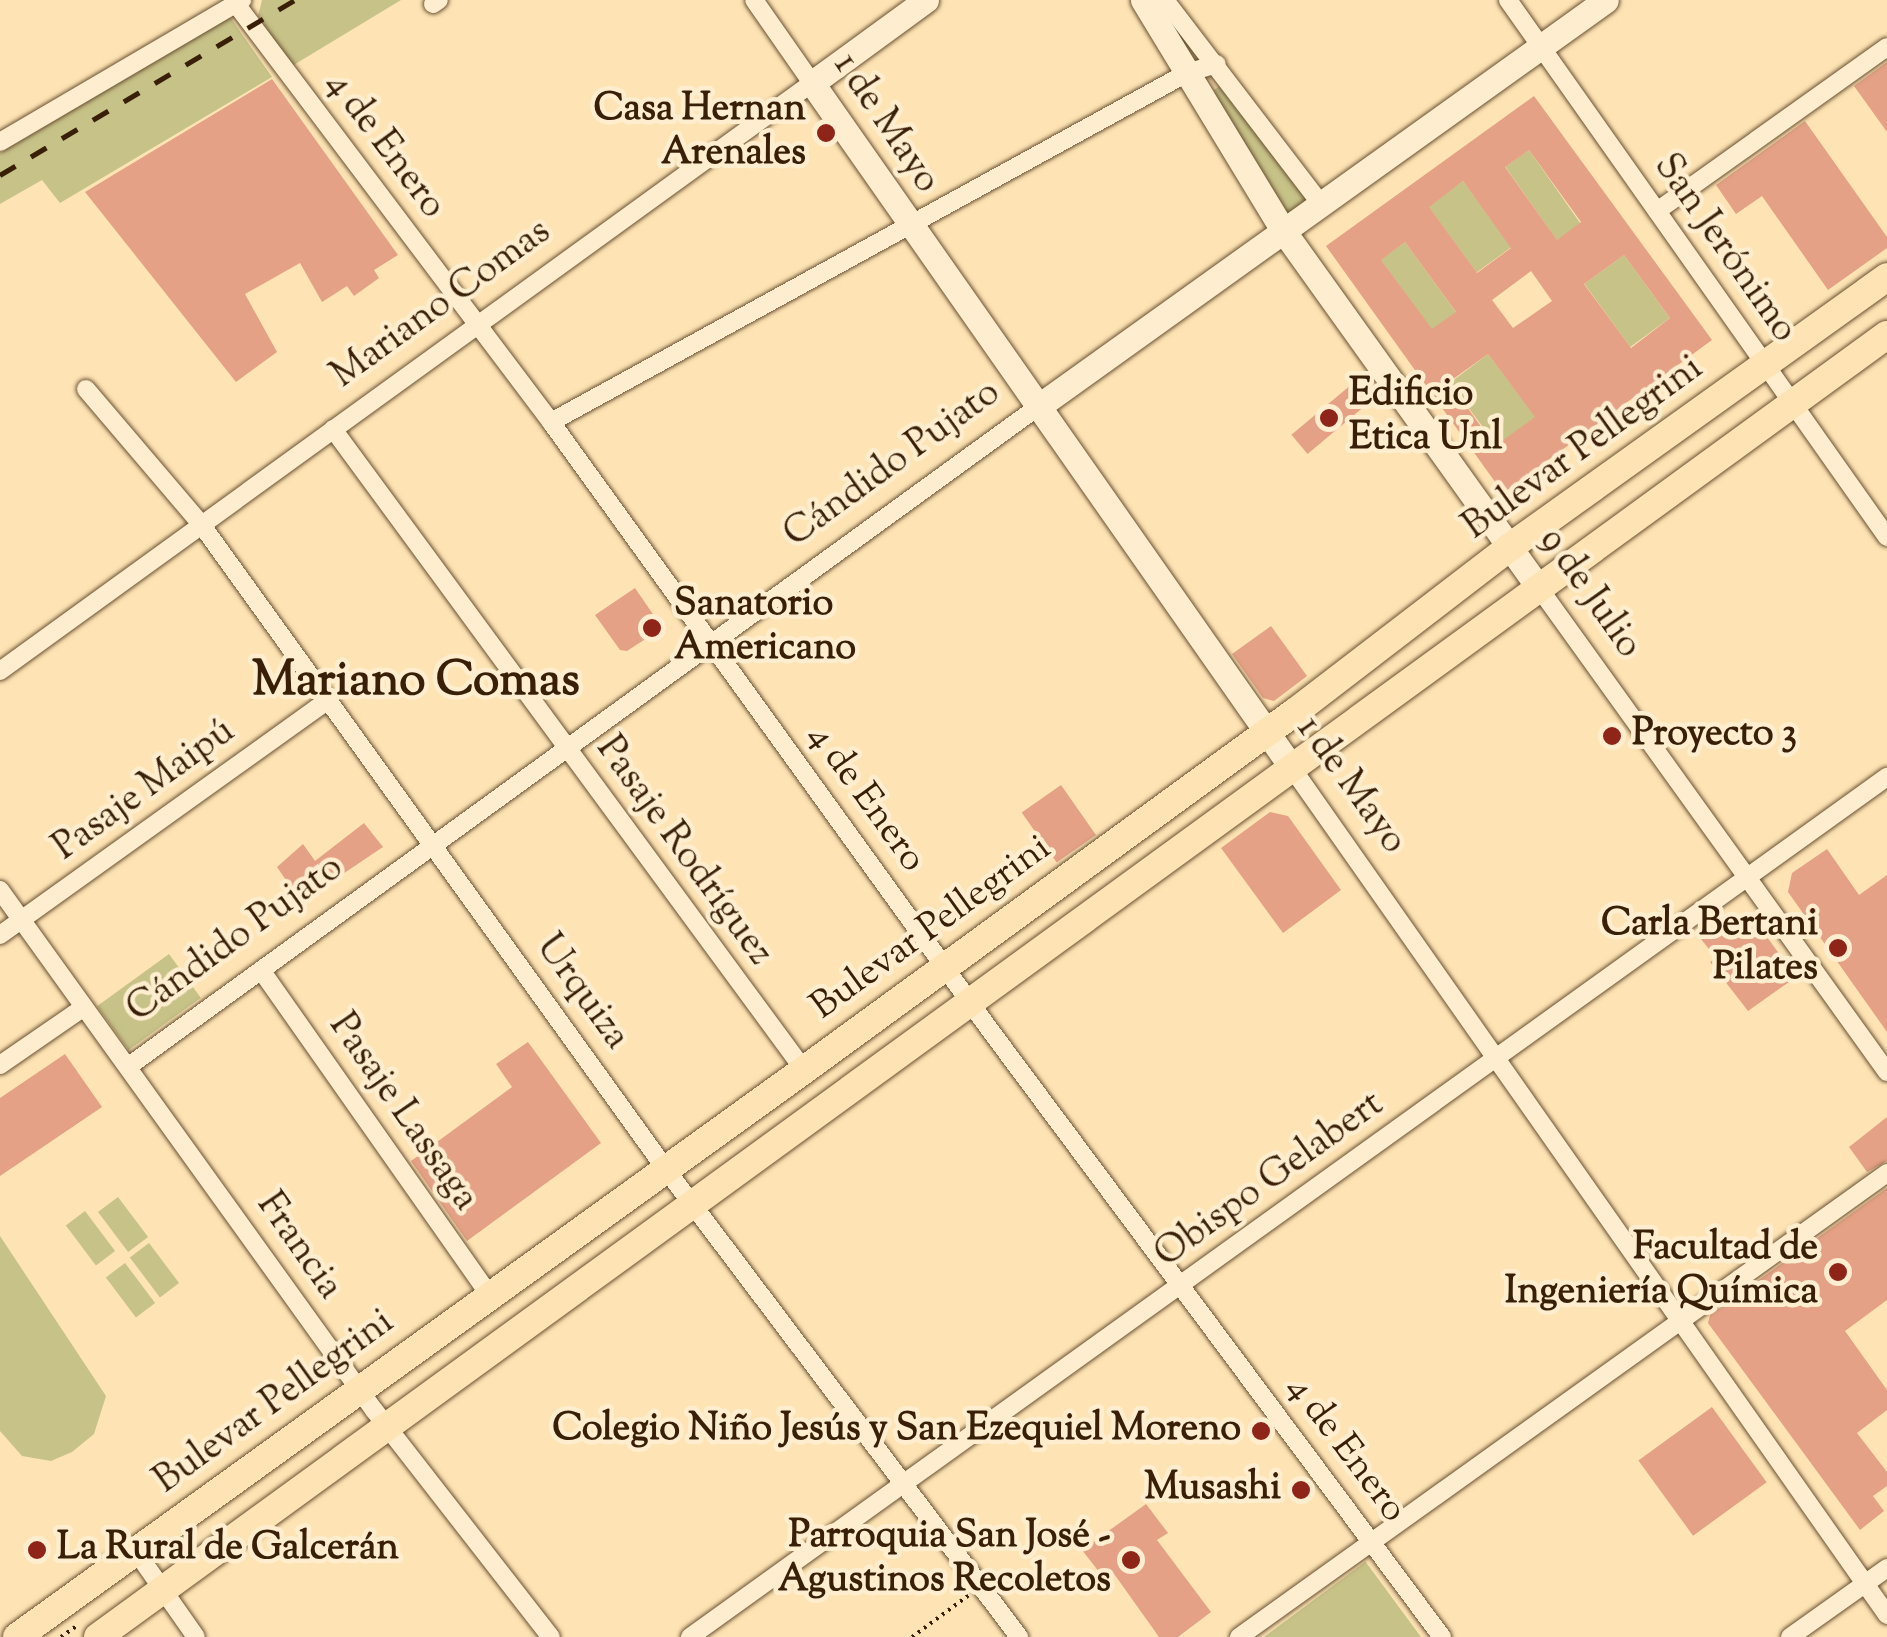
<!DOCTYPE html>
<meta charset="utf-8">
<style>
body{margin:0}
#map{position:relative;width:1887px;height:1637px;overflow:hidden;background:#fee4b4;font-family:"Sorts Mill Goudy",serif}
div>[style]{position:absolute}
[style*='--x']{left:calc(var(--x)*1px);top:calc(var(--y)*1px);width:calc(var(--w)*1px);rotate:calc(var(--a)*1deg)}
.green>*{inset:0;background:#c7c288;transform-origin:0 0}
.building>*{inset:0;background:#e4a185;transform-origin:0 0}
.path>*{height:4px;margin-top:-2px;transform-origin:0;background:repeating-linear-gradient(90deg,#391f07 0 2.5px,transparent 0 7.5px)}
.roads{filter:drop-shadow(0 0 2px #6a5032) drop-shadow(0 0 2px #6a5032)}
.street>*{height:18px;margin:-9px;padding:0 9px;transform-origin:9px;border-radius:9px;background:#feedce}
.secondary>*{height:25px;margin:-12.5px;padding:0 12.5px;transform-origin:12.5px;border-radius:12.5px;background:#feedce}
.primary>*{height:28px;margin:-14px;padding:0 14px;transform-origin:14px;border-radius:14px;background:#fee4b4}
.rail>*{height:5px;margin-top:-2.5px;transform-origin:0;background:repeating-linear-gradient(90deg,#391f07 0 18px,transparent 0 36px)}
.dots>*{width:28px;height:28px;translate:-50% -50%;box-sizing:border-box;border:5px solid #feedce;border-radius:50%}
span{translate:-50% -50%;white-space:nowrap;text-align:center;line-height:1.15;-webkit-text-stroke:9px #feedce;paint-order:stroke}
.poi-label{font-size:38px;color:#391f07;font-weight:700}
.right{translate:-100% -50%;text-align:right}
.left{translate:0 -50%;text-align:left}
.street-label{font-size:38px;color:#391f07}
.district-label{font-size:48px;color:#391f07;font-weight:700}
</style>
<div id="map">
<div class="green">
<div style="clip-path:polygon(262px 0,401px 0,292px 66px,258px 16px)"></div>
<div style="clip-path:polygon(230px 17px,272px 77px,60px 203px,42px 180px,0 204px,0 153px)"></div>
<div style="clip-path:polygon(1223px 84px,1311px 201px,1288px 217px,1216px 98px,1214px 90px)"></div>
<div style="left:1529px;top:150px;width:90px;height:29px;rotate:55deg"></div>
<div style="left:1463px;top:181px;width:82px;height:43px;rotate:54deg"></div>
<div style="left:1405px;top:242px;width:87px;height:30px;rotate:54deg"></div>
<div style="left:1624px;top:255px;width:78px;height:49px;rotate:54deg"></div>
<div style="left:1488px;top:354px;width:79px;height:48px;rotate:53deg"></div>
<div style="left:169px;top:954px;width:54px;height:89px;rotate:54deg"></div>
<div style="left:118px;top:1197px;width:50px;height:25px;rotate:53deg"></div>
<div style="left:85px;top:1211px;width:50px;height:24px;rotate:53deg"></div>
<div style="clip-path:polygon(0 1236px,106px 1396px,94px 1434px,72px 1452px,51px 1461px,22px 1456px,0 1431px)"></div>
<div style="left:149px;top:1243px;width:50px;height:24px;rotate:53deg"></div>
<div style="left:125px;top:1263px;width:50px;height:24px;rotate:53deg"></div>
<div style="clip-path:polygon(1365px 1561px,1421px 1637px,1264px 1637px,1365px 1562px)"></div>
</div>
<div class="building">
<div style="clip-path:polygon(1887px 62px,1887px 132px,1854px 86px)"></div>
<div style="clip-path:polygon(272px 79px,398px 255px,374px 270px,379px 278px,354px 296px,347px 286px,322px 302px,300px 263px,245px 294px,277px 352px,236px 382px,85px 192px)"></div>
<div style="clip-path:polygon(evenodd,1534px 96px,1712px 340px,1503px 493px,1326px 246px,1534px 96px,1529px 150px,1581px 222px,1557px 240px,1505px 167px,1529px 150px,1534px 96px,1463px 181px,1511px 248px,1477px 273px,1429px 207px,1463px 181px,1534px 96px,1405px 242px,1456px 312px,1432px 329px,1381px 260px,1405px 242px,1534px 96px,1624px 255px,1670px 318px,1631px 348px,1584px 284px,1624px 255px,1534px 96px,1531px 271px,1552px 301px,1513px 328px,1492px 300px,1531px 271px,1534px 96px,1488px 354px,1535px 417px,1495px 446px,1449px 382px,1488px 354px)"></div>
<div style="clip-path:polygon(1805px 121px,1887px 237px,1887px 248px,1828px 290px,1762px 196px,1736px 214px,1716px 185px)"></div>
<div style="left:1352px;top:384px;width:25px;height:79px;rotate:50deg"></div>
<div style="clip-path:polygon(635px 588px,659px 623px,648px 630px,653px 634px,627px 651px,620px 650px,595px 615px)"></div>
<div style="clip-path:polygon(1271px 626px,1307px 676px,1274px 701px,1263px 698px,1232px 654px)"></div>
<div style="left:1061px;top:785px;width:61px;height:48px;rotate:55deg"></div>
<div style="clip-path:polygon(1270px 812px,1288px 816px,1341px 890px,1283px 933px,1221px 848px)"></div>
<div style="clip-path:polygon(364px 823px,383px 847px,301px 902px,277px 867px,303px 844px,315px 861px)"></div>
<div style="clip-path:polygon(1827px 849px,1859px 895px,1887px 875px,1887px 1032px,1788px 892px,1792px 873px)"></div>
<div style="clip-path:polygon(1732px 915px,1754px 919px,1796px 977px,1748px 1011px,1710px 962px,1716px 958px,1701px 939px)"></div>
<div style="clip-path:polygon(528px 1042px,601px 1143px,467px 1241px,411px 1161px,512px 1087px,496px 1064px)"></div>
<div style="clip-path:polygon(65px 1054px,102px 1107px,0 1176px,0 1098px)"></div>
<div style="clip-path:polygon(1887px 1117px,1887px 1161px,1867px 1172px,1849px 1147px)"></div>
<div style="clip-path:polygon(1887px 1188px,1887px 1300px,1845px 1331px,1887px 1390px,1887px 1410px,1857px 1433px,1887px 1472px,1887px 1486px,1873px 1496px,1884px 1511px,1860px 1530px,1708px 1323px,1710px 1315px)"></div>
<div style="left:1712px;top:1407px;width:93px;height:91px;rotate:54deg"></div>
<div style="clip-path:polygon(1146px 1504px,1168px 1533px,1157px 1540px,1211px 1612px,1178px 1637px,1159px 1637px,1112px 1571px,1103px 1577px,1082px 1550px)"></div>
</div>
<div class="path">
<div style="--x:61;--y:1637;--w:21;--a:-35"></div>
<div style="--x:912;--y:1637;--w:71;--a:-36.4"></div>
</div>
<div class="roads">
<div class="street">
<div style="--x:233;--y:0;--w:528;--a:53"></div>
<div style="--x:551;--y:422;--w:750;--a:54.17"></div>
<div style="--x:990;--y:1030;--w:757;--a:53.33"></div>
<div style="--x:1165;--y:0;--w:255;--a:52.6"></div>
<div style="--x:1508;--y:0;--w:657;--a:54.79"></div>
<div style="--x:433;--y:4;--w:7;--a:-34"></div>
<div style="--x:0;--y:142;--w:281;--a:-30.4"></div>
<div style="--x:1657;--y:211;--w:282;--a:-35.5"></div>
<div style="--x:86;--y:389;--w:177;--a:49.6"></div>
<div style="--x:201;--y:524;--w:794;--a:54.23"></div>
<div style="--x:665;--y:1168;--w:588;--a:52.95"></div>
<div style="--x:551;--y:422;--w:725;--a:-28.76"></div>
<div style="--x:1187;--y:73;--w:31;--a:-17"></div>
<div style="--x:333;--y:429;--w:795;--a:53.69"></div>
<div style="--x:1539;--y:588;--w:596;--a:54.28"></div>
<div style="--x:0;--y:671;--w:1003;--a:-35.91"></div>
<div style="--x:812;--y:83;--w:101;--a:-124.9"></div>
<div style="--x:1292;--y:768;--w:1035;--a:54.91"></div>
<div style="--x:0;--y:890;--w:641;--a:54.28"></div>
<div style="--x:374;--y:1410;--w:288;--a:52.1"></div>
<div style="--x:0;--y:935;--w:403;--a:-35.6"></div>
<div style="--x:261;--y:970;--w:396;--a:54.9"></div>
<div style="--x:0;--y:1065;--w:102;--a:-34.6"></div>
<div style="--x:129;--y:1066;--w:1124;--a:-35.95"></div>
<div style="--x:135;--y:1550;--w:106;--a:55"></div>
<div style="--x:690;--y:1637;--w:1474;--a:-35.7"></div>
<div style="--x:1239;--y:1637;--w:797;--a:-35.6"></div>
<div style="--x:1790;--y:1637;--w:119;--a:-35.4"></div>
</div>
<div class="secondary">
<div style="--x:926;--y:0;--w:141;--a:143.9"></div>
<div style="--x:812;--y:83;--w:836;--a:54.98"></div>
<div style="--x:1143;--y:0;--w:268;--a:58.7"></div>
<div style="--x:1282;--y:229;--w:442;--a:54.4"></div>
<div style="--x:1039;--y:406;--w:697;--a:-35.6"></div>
</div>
<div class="primary">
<div style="--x:17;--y:1637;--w:970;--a:-35.77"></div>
<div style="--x:804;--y:1070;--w:608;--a:-36.1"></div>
<div style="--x:1295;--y:712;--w:271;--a:-37.5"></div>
<div style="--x:1510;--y:547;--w:464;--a:-35.6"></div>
<div style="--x:98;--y:1637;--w:2213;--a:-36.05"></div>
</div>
</div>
<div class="rail">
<div style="--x:0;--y:175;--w:343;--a:-30.7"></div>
</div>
<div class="dots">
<div style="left:826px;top:133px;background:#8f2418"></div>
<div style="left:1329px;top:418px;background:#8f2418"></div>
<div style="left:652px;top:628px;background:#8f2418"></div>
<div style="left:1612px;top:736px;background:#8f2418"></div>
<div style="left:1838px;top:948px;background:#8f2418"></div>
<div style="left:1838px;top:1272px;background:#8f2418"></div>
<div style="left:1261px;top:1431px;background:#8f2418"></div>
<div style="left:1301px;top:1490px;background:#8f2418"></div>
<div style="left:37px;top:1550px;background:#8f2418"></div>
<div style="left:1131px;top:1560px;background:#8f2418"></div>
</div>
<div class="poi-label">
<span class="right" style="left:806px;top:133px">Casa Hernan<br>Arenales</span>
<span class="left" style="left:1349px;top:418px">Edificio<br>Etica Unl</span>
<span class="left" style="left:674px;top:628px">Sanatorio<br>Americano</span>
<span class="left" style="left:1632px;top:736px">Proyecto 3</span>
<span class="right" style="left:1818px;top:948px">Carla Bertani<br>Pilates</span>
<span class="right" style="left:1818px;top:1272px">Facultad de<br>Ingeniería Química</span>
<span class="right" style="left:1241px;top:1431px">Colegio Niño Jesús y San Ezequiel Moreno</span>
<span class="right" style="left:1281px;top:1490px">Musashi</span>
<span class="right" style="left:1111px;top:1560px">Parroquia San José -<br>Agustinos Recoletos</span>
<span class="left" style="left:57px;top:1550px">La Rural de Galcerán</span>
</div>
<div class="street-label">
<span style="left:885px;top:124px;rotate:56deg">1 de Mayo</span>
<span style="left:384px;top:146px;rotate:53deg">4 de Enero</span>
<span style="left:1724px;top:249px;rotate:55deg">San Jerónimo</span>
<span style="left:442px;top:305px;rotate:-36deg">Mariano Comas</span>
<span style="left:1584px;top:449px;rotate:-36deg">Bulevar Pellegrini</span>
<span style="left:893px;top:465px;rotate:-36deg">Cándido Pujato</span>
<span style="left:1589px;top:594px;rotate:55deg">9 de Julio</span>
<span style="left:1350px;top:786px;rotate:54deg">1 de Mayo</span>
<span style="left:145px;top:791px;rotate:-36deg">Pasaje Maipú</span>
<span style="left:865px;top:799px;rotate:54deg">4 de Enero</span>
<span style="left:683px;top:852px;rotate:54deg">Pasaje Rodríguez</span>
<span style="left:932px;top:929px;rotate:-36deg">Bulevar Pellegrini</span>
<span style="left:236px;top:940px;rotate:-36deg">Cándido Pujato</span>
<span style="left:581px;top:993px;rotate:54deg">Urquiza</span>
<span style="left:402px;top:1113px;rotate:55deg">Pasaje Lassaga</span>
<span style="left:1270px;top:1181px;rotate:-36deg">Obispo Gelabert</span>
<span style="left:298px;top:1247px;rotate:55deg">Francia</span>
<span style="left:275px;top:1403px;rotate:-36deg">Bulevar Pellegrini</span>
<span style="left:1345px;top:1450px;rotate:53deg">4 de Enero</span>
</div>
<div class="district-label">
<span style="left:416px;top:683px">Mariano Comas</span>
</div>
</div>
